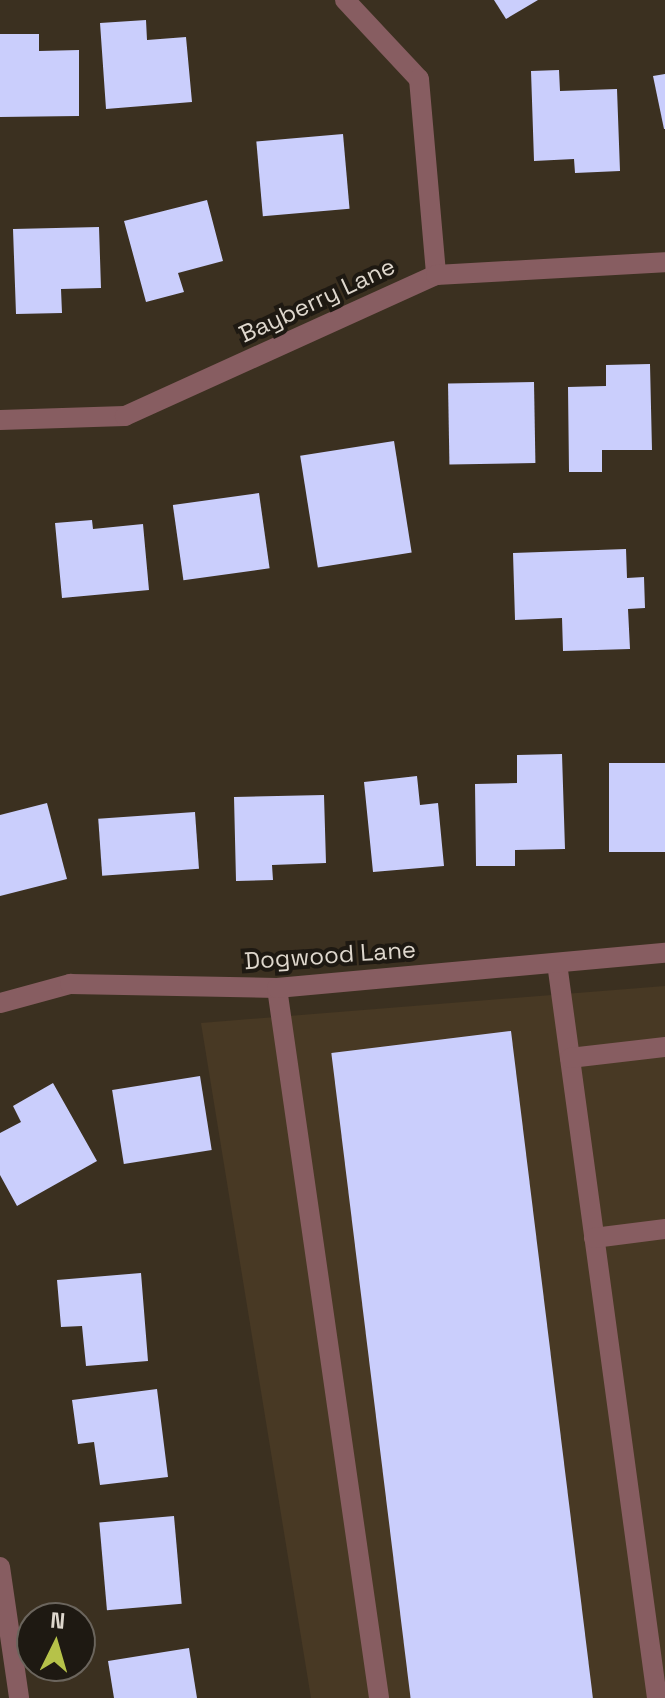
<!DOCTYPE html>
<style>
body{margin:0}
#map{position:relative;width:665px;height:1698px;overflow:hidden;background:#3b3020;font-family:"Space Grotesk",sans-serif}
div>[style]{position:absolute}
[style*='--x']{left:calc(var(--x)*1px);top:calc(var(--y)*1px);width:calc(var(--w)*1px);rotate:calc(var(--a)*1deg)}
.built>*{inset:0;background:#483924}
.building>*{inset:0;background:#cacefc;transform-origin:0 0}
.lane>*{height:20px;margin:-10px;padding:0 10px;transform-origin:10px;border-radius:10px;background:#875d61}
.street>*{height:20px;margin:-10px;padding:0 10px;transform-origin:10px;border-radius:10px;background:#875d61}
span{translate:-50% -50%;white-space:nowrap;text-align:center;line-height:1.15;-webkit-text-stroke:8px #1e1912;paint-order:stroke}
.street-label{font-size:24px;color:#ded7cd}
.north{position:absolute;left:16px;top:1602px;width:80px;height:80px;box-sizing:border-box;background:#1e1912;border:2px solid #6b655d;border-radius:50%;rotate:5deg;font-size:22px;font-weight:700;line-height:32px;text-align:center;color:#ded7cd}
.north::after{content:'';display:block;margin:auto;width:28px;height:36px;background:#b6c249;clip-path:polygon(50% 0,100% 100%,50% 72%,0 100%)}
</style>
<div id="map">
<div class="built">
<div style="clip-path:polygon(665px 986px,665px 1698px,311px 1698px,201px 1023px)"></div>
</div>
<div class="building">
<div style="clip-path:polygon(494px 0,538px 0,506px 19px)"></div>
<div style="clip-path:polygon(146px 20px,147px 40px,186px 37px,192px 102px,106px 109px,100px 23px)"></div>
<div style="clip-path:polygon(0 34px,39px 34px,39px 51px,79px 50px,79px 116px,0 117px)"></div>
<div style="clip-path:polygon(559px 70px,560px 91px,617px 89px,620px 171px,575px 173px,574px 159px,534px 161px,531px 71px)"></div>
<div style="clip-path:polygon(665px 74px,665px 129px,664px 129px,653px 76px)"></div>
<div style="left:343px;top:134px;width:75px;height:87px;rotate:85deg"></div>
<div style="clip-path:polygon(207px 200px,223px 261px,178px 273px,184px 292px,146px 302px,124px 221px)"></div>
<div style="clip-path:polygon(99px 227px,101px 288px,61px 289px,62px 313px,16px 314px,13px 229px)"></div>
<div style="clip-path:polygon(650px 364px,652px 450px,602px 450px,602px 472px,569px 472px,568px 387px,606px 386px,606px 365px)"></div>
<div style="left:534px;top:382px;width:81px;height:86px;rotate:89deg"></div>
<div style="left:394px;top:441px;width:113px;height:95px;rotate:81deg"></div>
<div style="left:259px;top:493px;width:76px;height:87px;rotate:82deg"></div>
<div style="clip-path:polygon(92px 520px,93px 529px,143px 524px,149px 590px,62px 598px,55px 523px)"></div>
<div style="clip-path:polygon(626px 549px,627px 578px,644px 577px,645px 608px,628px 609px,630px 649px,563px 651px,562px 618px,515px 620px,513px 553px)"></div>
<div style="clip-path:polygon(562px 754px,565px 849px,515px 850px,515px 866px,476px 866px,475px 784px,517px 783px,517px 755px)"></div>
<div style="left:665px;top:763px;width:89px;height:56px;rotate:90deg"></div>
<div style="clip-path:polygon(417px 776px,420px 805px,438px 803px,444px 866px,373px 872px,364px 782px)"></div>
<div style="clip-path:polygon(324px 795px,326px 863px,272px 865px,273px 880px,236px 881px,234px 797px)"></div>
<div style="clip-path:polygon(47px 803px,67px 879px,0 896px,0 815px)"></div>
<div style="left:195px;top:812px;width:57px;height:97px;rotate:86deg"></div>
<div style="left:511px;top:1031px;width:672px;height:181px;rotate:83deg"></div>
<div style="left:200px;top:1076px;width:75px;height:89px;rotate:81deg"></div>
<div style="clip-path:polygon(53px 1083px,97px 1161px,17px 1206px,0 1175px,0 1133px,21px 1122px,13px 1106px)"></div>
<div style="clip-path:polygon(141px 1273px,148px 1361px,86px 1366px,82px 1326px,61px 1327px,57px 1280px)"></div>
<div style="clip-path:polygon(157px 1389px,168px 1477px,100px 1485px,94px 1442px,78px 1444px,72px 1400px)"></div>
<div style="left:174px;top:1516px;width:88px;height:75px;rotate:85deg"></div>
<div style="clip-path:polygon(189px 1648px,197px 1698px,114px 1698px,108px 1661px)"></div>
</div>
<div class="lane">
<div style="--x:557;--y:963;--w:742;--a:82.25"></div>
<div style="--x:277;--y:988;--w:717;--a:81.82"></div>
<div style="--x:570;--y:1058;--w:96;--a:-6.6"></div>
<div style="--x:594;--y:1238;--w:72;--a:-7.2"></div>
</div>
<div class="street">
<div style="--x:345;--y:0;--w:108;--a:46.9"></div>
<div style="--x:419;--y:79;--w:197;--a:85"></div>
<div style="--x:0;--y:420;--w:125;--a:-1.8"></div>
<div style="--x:125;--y:416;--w:341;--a:-24.4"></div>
<div style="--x:436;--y:275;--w:229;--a:-3.2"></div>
<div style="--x:0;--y:1003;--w:73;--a:-15.2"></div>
<div style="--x:70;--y:984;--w:207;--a:1.1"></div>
<div style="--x:277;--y:988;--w:390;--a:-5.2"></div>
<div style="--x:0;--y:1567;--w:132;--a:81.7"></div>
</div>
<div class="street-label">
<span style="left:317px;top:300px;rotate:-25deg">Bayberry Lane</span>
<span style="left:330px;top:955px;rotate:-4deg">Dogwood Lane</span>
</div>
<div class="north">N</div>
</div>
